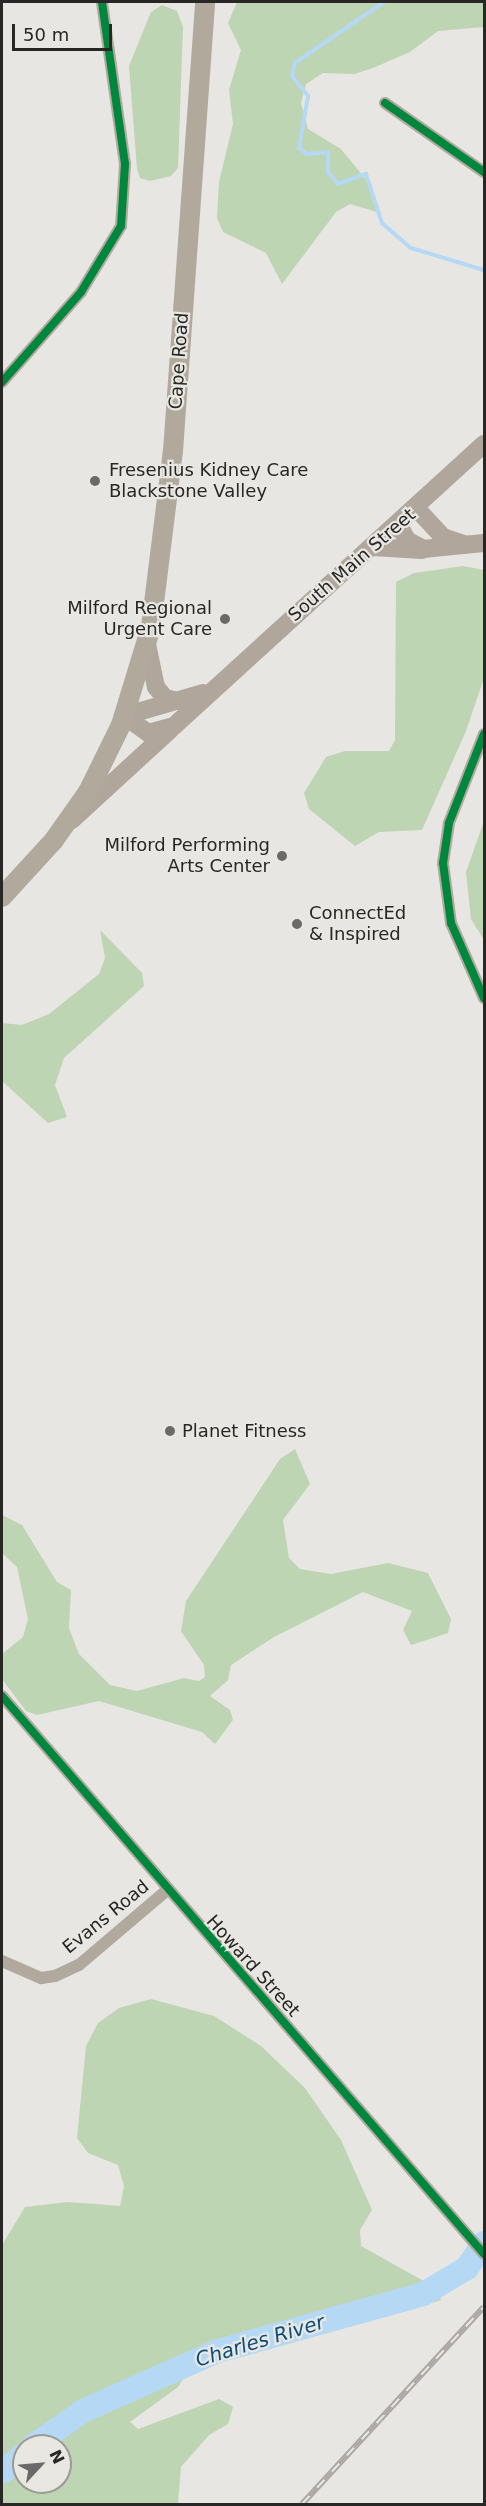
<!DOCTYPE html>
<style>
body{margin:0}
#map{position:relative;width:486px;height:2506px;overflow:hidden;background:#e7e6e3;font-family:"DejaVu Sans",sans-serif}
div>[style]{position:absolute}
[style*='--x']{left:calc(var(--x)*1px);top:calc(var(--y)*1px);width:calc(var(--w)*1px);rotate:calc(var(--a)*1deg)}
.green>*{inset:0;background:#bdd5b2}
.stream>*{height:4px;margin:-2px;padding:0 2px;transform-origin:2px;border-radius:2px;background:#b5d8f4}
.river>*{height:24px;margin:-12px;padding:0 12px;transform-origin:12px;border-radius:12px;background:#b5d8f4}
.street>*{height:12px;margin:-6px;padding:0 6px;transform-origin:6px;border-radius:6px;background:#b1a89e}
.secondary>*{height:18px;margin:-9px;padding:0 9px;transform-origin:9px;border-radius:9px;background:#b0a69c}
.primary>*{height:20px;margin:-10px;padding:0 10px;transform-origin:10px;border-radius:10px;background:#b1a99c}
.rail>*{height:6px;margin-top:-3px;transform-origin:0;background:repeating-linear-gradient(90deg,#e8e7e2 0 11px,#aba6a1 0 22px);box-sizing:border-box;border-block:2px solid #aba6a1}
.cycleway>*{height:8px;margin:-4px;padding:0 4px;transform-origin:4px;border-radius:4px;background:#00873e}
.dots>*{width:16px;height:16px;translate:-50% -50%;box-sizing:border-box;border:3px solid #e8e7e2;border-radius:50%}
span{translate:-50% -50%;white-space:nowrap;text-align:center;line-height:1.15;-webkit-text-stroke:4.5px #e8e7e2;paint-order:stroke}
.street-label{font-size:18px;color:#282725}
.poi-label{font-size:18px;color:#282725}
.left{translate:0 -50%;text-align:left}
.right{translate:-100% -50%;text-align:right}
.water-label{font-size:20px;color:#0a4f7a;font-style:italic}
.frame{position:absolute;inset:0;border:3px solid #282725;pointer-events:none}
.north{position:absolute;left:12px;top:2434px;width:60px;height:60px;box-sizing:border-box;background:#e8e7e2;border:2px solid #9b9a96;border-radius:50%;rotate:64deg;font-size:16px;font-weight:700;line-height:24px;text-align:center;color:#282725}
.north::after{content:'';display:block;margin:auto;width:21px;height:27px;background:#6b6a68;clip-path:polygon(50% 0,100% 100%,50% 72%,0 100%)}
.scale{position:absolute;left:12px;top:24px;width:100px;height:27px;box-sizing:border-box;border:3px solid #282725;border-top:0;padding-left:8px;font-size:18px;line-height:21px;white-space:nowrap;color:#282725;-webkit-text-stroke:4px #e8e7e2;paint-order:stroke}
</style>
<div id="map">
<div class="green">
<div style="clip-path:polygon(237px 2px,484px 2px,484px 27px,438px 31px,410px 52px,373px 68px,354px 74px,323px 73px,306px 84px,301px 103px,308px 129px,341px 149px,368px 182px,377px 212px,350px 204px,336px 212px,282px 284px,266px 253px,223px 232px,217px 218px,219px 182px,233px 124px,229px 90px,241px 50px,228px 23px)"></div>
<div style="clip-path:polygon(162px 5px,177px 11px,183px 27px,178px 168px,171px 176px,150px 181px,140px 178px,137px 169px,129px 66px,151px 12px)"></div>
<div style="clip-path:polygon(463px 566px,484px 570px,484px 678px,466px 731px,422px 830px,379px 832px,355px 846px,309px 809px,304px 793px,326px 757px,345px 751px,389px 751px,395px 740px,396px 582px,414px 573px)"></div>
<div style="clip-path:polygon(484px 821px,484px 940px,471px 919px,466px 872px)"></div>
<div style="clip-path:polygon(100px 930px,142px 973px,144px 986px,64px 1058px,55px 1085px,67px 1117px,48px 1123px,2px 1081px,2px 1023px,22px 1025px,49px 1014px,99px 974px,105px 958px)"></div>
<div style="clip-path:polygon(295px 1449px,310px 1484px,283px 1520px,289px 1558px,300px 1569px,331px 1574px,388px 1563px,428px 1573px,451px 1619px,448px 1633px,411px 1645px,403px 1630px,412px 1611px,363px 1592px,274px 1637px,231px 1665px,228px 1680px,210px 1696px,230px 1710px,233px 1720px,215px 1744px,202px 1732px,99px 1701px,37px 1715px,26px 1711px,2px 1679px,2px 1654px,23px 1637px,28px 1619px,17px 1567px,2px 1553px,2px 1515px,22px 1525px,57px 1582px,71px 1590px,69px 1628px,79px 1654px,110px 1685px,137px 1691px,184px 1678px,199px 1681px,205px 1677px,204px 1665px,181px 1631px,186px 1601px,280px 1459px)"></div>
<div style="clip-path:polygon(evenodd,151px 1999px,214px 2016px,261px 2046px,305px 2088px,341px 2140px,372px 2210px,360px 2230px,361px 2246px,438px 2289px,441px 2300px,360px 2324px,337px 2323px,189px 2370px,178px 2387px,130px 2422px,138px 2429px,219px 2399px,233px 2407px,228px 2424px,209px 2435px,181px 2467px,178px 2504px,2px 2504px,2px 2245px,25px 2207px,68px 2202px,120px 2206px,124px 2186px,118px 2165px,88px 2153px,77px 2138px,86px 2046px,98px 2023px,119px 2008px,151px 1999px,24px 2446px,60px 2446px,60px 2482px,24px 2482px,24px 2446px)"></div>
</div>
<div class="stream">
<div style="--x:384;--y:2;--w:108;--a:145.6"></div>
<div style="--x:295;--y:63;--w:13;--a:103"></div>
<div style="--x:292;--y:76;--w:26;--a:51"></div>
<div style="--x:308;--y:96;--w:53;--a:99.8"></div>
<div style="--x:299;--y:148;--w:10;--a:37"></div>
<div style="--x:307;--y:154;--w:21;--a:-5"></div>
<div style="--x:328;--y:152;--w:20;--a:90"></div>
<div style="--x:328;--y:172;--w:16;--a:50"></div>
<div style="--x:338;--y:184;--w:30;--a:-20"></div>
<div style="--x:366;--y:174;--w:52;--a:71.9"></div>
<div style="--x:382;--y:223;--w:38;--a:41"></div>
<div style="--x:411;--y:248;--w:76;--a:16.8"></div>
</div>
<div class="river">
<div style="--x:33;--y:2446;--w:61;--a:-35"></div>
<div style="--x:83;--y:2411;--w:148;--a:-24"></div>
<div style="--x:218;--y:2351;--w:213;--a:-15.5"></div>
<div style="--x:423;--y:2294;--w:51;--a:-30.6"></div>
<div style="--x:467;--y:2268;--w:30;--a:-56"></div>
<div style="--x:2;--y:2472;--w:28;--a:-38"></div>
</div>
<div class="street">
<div style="--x:385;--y:103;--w:121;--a:34.9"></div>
<div style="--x:2;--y:382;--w:120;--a:-48.7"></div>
<div style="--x:81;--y:292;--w:77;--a:-58.8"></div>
<div style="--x:121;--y:226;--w:62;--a:-86.3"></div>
<div style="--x:125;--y:164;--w:164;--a:-98.1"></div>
<div style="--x:484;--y:734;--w:96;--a:111.5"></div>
<div style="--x:449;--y:823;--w:40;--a:98.5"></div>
<div style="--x:443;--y:863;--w:61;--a:82.4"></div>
<div style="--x:451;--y:923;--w:82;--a:66.3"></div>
<div style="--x:2;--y:1696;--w:737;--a:49.18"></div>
<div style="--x:2;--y:1961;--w:43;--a:23.6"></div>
<div style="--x:41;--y:1978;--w:14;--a:-8"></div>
<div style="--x:55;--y:1976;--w:26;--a:-25"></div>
<div style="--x:79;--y:1965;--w:114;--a:-40.4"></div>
</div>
<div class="secondary">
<div style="--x:417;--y:509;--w:38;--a:47"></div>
<div style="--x:443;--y:537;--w:21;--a:19"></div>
<div style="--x:399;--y:525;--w:17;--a:62"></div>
<div style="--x:407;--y:540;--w:18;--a:29"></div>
<div style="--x:423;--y:549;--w:61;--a:-5.6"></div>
<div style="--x:373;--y:547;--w:49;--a:3.5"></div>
<div style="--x:147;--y:644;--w:44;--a:78.2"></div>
<div style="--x:156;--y:687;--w:14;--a:51"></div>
<div style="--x:165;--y:698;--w:17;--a:13"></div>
<div style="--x:124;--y:716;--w:29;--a:35"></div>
<div style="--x:148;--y:733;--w:27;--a:-15"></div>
<div style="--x:174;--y:726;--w:419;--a:-42.3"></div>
<div style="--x:124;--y:716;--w:82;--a:-16.2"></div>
<div style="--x:72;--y:820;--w:134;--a:-42.6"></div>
</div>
<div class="primary">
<div style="--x:2;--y:897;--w:77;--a:-47.6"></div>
<div style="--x:54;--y:840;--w:59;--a:-54.7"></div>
<div style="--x:88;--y:792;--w:75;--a:-63.8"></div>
<div style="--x:121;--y:725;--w:102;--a:-73"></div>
<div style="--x:151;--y:627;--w:177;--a:-82.9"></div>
<div style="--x:173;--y:451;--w:450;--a:-85.9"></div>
</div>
<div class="rail">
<div style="--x:302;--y:2504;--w:268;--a:-47.3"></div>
</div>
<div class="cycleway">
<div style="--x:385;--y:103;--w:121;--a:34.9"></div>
<div style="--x:2;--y:382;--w:120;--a:-48.7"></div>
<div style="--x:81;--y:292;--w:77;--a:-58.8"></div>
<div style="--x:121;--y:226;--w:62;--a:-86.3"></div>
<div style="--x:125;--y:164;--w:164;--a:-98.1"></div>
<div style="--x:484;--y:734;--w:96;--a:111.5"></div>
<div style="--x:449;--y:823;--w:40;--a:98.5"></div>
<div style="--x:443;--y:863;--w:61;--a:82.4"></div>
<div style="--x:451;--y:923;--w:82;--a:66.3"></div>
<div style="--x:2;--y:1696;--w:737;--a:49.18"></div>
</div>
<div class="dots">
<div style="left:95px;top:481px;background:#6b6a68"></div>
<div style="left:225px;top:619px;background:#6b6a68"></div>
<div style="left:282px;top:856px;background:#6b6a68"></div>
<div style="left:297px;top:924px;background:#6b6a68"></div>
<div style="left:170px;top:1431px;background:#6b6a68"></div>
</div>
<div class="street-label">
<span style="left:179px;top:361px;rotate:-86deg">Cape Road</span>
<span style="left:352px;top:565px;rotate:-41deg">South Main Street</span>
<span style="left:106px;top:1917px;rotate:-39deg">Evans Road</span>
<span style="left:253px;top:1966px;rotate:48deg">Howard Street</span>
</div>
<div class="poi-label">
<span class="left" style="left:109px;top:481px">Fresenius Kidney Care<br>Blackstone Valley</span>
<span class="right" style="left:212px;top:619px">Milford Regional<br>Urgent Care</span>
<span class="right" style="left:270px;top:856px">Milford Performing<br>Arts Center</span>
<span class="left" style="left:309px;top:924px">ConnectEd<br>&amp; Inspired</span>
<span class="left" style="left:182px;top:1431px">Planet Fitness</span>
</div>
<div class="water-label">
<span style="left:260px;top:2341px;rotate:-17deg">Charles River</span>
</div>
<div class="frame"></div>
<div class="north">N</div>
<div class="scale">50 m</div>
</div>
